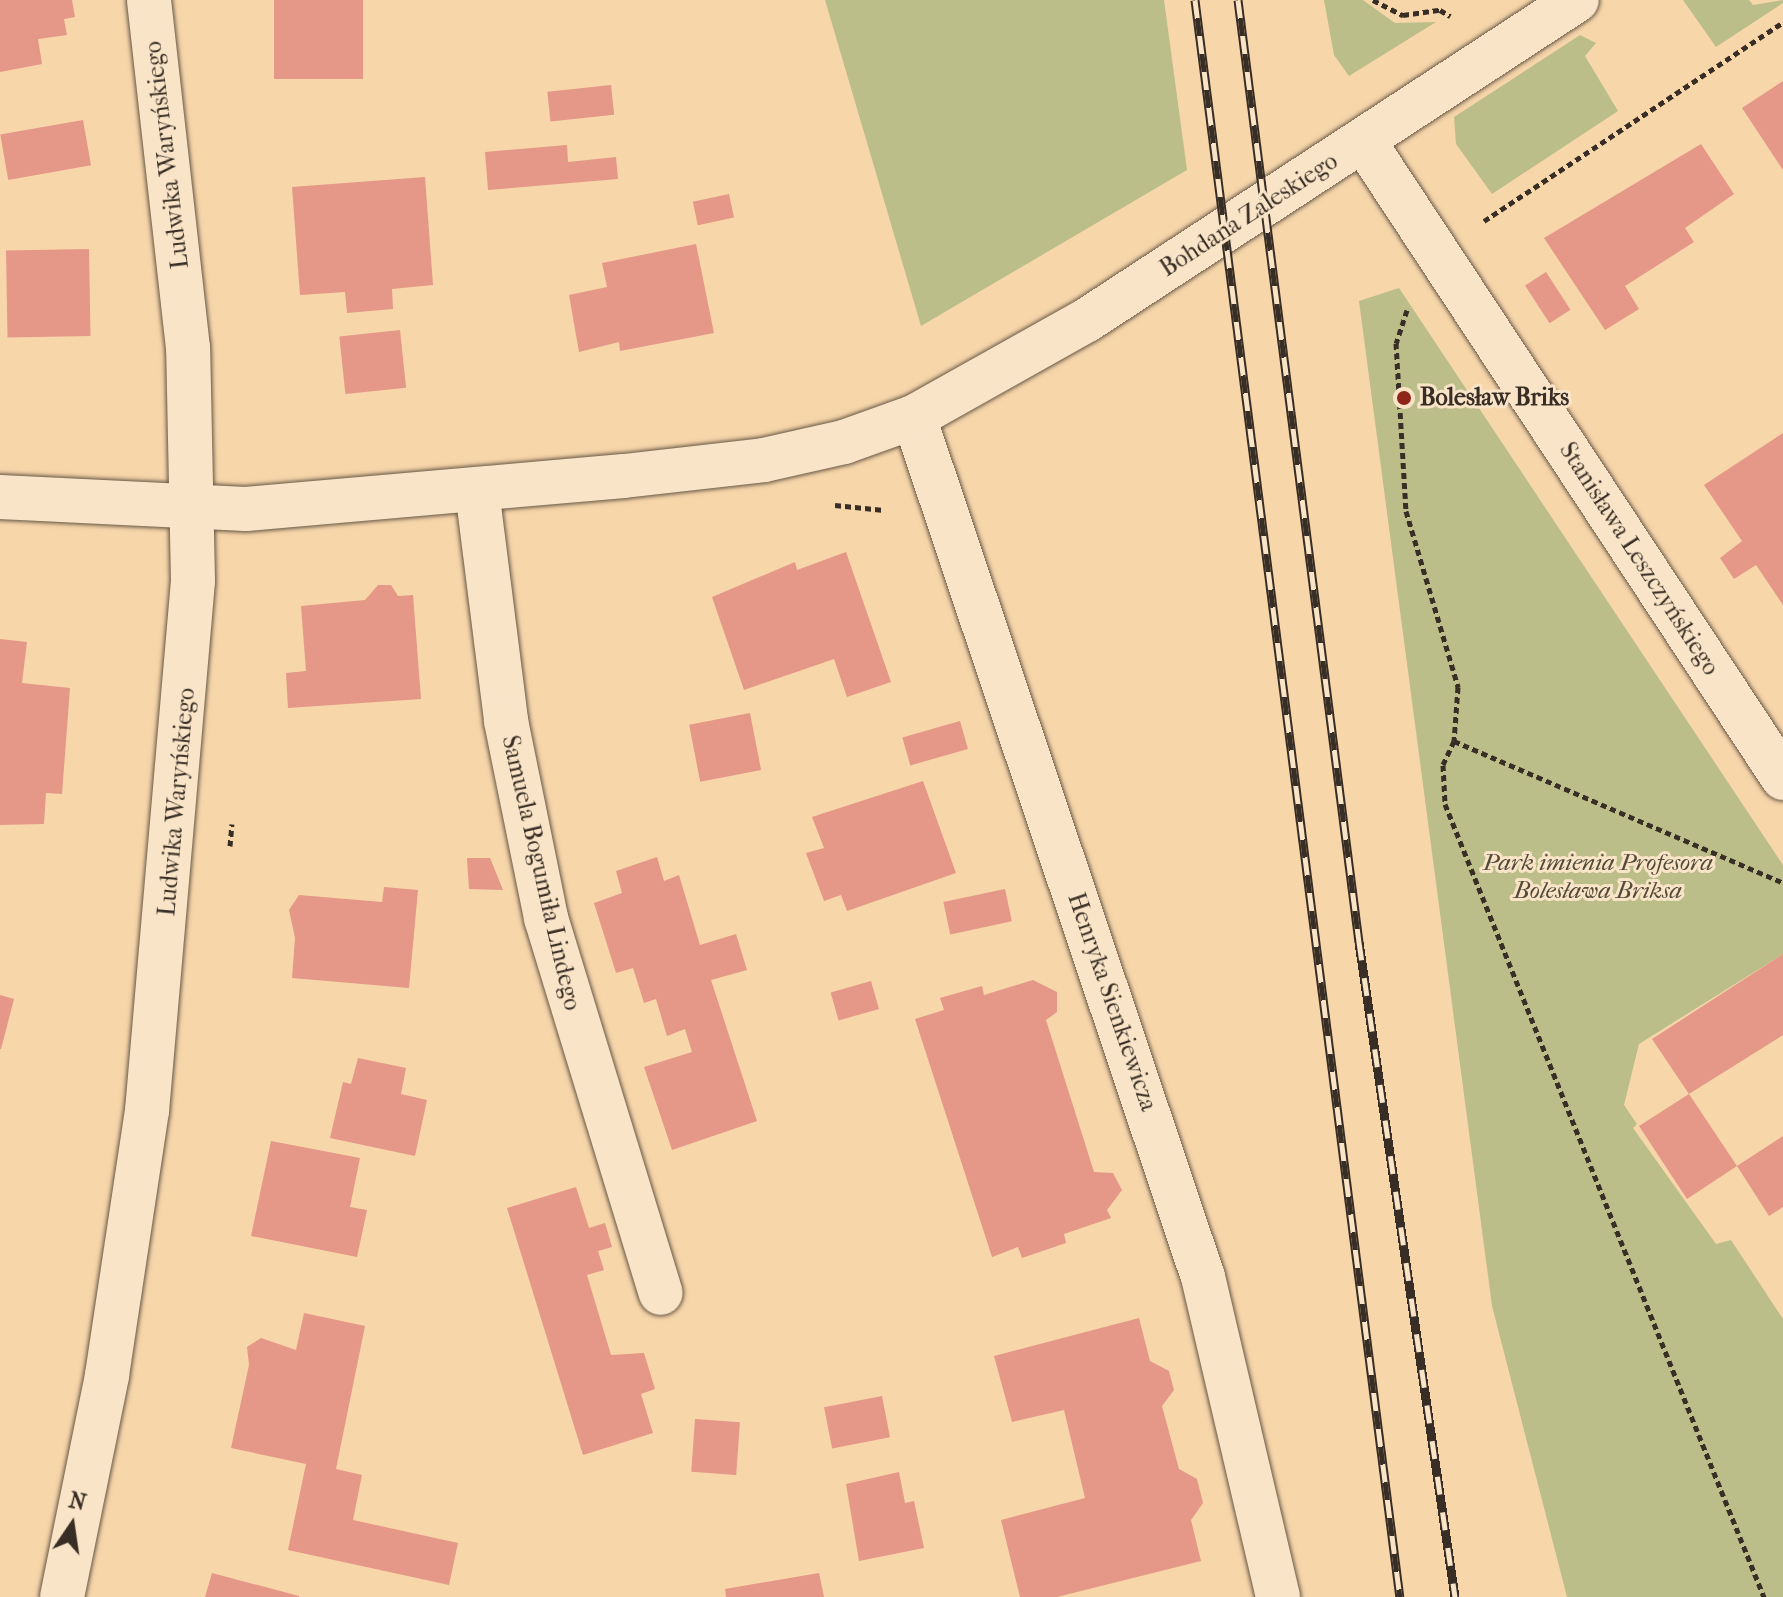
<!DOCTYPE html>
<meta charset="utf-8">
<style>
body{margin:0}
#map{position:relative;width:1783px;height:1597px;overflow:hidden;background:#f7d6aa;font-family:"IM FELL French Canon",serif}
div>[style]{position:absolute}
[style*='--x']{left:calc(var(--x)*1px);top:calc(var(--y)*1px);width:calc(var(--w)*1px);rotate:calc(var(--a)*1deg)}
.green>*{inset:0;background:#bcbe89}
.building>*{inset:0;background:#e59788;transform-origin:0 0}
.path>*{height:5px;margin-top:-2.5px;transform-origin:0;background:repeating-linear-gradient(90deg,#382e25 0 6px,transparent 0 10px)}
.roads{filter:drop-shadow(0 0 2px #685846) drop-shadow(0 0 2px #685846)}
.minor>*{height:44px;margin:-22px;padding:0 22px;transform-origin:22px;border-radius:22px;background:#fae4c8}
.rail>*{height:9px;margin-top:-4.5px;transform-origin:0;background:repeating-linear-gradient(90deg,#fae4c8 0 18px,#382e25 0 36px);box-sizing:border-box;border-block:2px solid #382e25}
.dots>*{width:22px;height:22px;translate:-50% -50%;box-sizing:border-box;border:4px solid #fae4c8;border-radius:50%}
span{translate:-50% -50%;white-space:nowrap;text-align:center;line-height:1.15;-webkit-text-stroke:6px #fae4c8;paint-order:stroke}
.street-label{font-size:24px;color:#382e25}
.poi-label{font-size:24px;color:#382e25;font-weight:700}
.left{translate:0 -50%;text-align:left}
.park-label{font-size:24px;color:#524b39;font-style:italic}
.north{position:absolute;left:32px;top:1485px;width:80px;height:80px;-webkit-text-stroke:6px #fae4c8;paint-order:stroke;rotate:13deg;font-size:22px;font-weight:700;line-height:32px;text-align:center;color:#382e25}
.north::after{content:'';display:block;margin:auto;width:28px;height:36px;background:#382e25;clip-path:polygon(50% 0,100% 100%,50% 72%,0 100%)}
</style>
<div id="map">
<div class="green">
<div style="clip-path:polygon(825px 0,1164px 0,1187px 170px,921px 326px)"></div>
<div style="clip-path:polygon(1324px 0,1363px 0,1395px 23px,1436px 22px,1349px 76px,1334px 55px)"></div>
<div style="clip-path:polygon(1683px 0,1749px 0,1753px 5px,1783px 0,1783px 3px,1716px 47px)"></div>
<div style="clip-path:polygon(1580px 35px,1596px 43px,1585px 56px,1618px 111px,1492px 194px,1456px 144px,1454px 117px)"></div>
<div style="clip-path:polygon(1399px 288px,1783px 865px,1783px 954px,1639px 1044px,1624px 1105px,1637px 1124px,1633px 1128px,1716px 1244px,1731px 1240px,1783px 1319px,1783px 1597px,1567px 1597px,1492px 1306px,1359px 301px)"></div>
</div>
<div class="building">
<div style="clip-path:polygon(0 0,72px 0,75px 17px,64px 19px,67px 35px,38px 39px,42px 64px,0 72px)"></div>
<div style="left:274px;top:0;width:89px;height:79px"></div>
<div style="clip-path:polygon(1783px 81px,1783px 170px,1742px 108px)"></div>
<div style="left:611px;top:85px;width:30px;height:64px;rotate:84deg"></div>
<div style="left:83px;top:120px;width:46px;height:84px;rotate:80deg"></div>
<div style="clip-path:polygon(1701px 144px,1734px 194px,1685px 228px,1694px 242px,1625px 286px,1639px 309px,1605px 330px,1544px 238px)"></div>
<div style="clip-path:polygon(567px 145px,568px 162px,616px 157px,618px 179px,488px 190px,485px 152px)"></div>
<div style="clip-path:polygon(425px 177px,433px 285px,392px 289px,393px 309px,347px 313px,345px 292px,300px 295px,292px 187px)"></div>
<div style="left:729px;top:194px;width:24px;height:37px;rotate:78deg"></div>
<div style="clip-path:polygon(696px 244px,714px 333px,620px 351px,619px 342px,579px 352px,569px 295px,607px 287px,602px 263px)"></div>
<div style="left:89px;top:249px;width:87px;height:83px;rotate:89deg"></div>
<div style="left:1546px;top:272px;width:45px;height:25px;rotate:57deg"></div>
<div style="left:400px;top:330px;width:58px;height:61px;rotate:84deg"></div>
<div style="clip-path:polygon(1783px 433px,1783px 605px,1756px 565px,1734px 579px,1720px 558px,1742px 541px,1704px 485px)"></div>
<div style="clip-path:polygon(846px 552px,891px 682px,847px 697px,834px 659px,744px 690px,712px 597px,795px 562px,797px 570px)"></div>
<div style="clip-path:polygon(378px 585px,391px 585px,398px 596px,413px 595px,421px 699px,288px 708px,286px 673px,306px 671px,301px 606px,365px 600px)"></div>
<div style="clip-path:polygon(0 639px,27px 642px,22px 683px,70px 688px,62px 794px,46px 793px,44px 824px,0 825px)"></div>
<div style="left:750px;top:713px;width:58px;height:62px;rotate:79deg"></div>
<div style="left:960px;top:721px;width:29px;height:60px;rotate:74deg"></div>
<div style="clip-path:polygon(923px 781px,956px 873px,847px 911px,841px 895px,824px 901px,806px 853px,824px 848px,812px 817px)"></div>
<div style="clip-path:polygon(657px 857px,664px 881px,679px 875px,700px 945px,736px 934px,747px 970px,711px 980px,757px 1121px,672px 1150px,644px 1067px,692px 1052px,685px 1029px,667px 1036px,656px 999px,644px 1003px,633px 968px,616px 973px,594px 903px,622px 893px,616px 871px)"></div>
<div style="clip-path:polygon(467px 858px,490px 858px,503px 890px,469px 889px)"></div>
<div style="clip-path:polygon(384px 887px,418px 890px,409px 988px,292px 978px,295px 938px,289px 910px,299px 895px,382px 902px)"></div>
<div style="left:1005px;top:889px;width:33px;height:63px;rotate:78deg"></div>
<div style="clip-path:polygon(1783px 954px,1783px 1035px,1689px 1094px,1652px 1039px)"></div>
<div style="clip-path:polygon(1033px 980px,1057px 992px,1057px 1012px,1046px 1020px,1094px 1172px,1113px 1173px,1122px 1190px,1107px 1210px,1111px 1218px,1064px 1234px,1066px 1243px,1022px 1258px,1018px 1247px,992px 1257px,915px 1019px,944px 1010px,940px 998px,982px 986px,984px 995px)"></div>
<div style="left:871px;top:981px;width:29px;height:42px;rotate:74deg"></div>
<div style="clip-path:polygon(0 995px,14px 999px,1px 1049px,0 1049px)"></div>
<div style="clip-path:polygon(358px 1058px,406px 1068px,401px 1094px,427px 1100px,415px 1156px,330px 1138px,343px 1082px,351px 1084px)"></div>
<div style="clip-path:polygon(1689px 1094px,1737px 1166px,1783px 1136px,1783px 1207px,1769px 1216px,1737px 1166px,1687px 1199px,1639px 1126px)"></div>
<div style="clip-path:polygon(271px 1141px,360px 1158px,350px 1207px,367px 1210px,357px 1257px,251px 1236px)"></div>
<div style="clip-path:polygon(576px 1187px,589px 1228px,605px 1223px,612px 1247px,598px 1251px,604px 1270px,587px 1275px,611px 1355px,644px 1353px,655px 1389px,641px 1394px,653px 1433px,583px 1455px,507px 1208px)"></div>
<div style="clip-path:polygon(304px 1313px,365px 1326px,336px 1469px,362px 1475px,353px 1520px,458px 1543px,449px 1585px,288px 1550px,306px 1464px,231px 1448px,249px 1365px,247px 1347px,261px 1338px,296px 1350px)"></div>
<div style="clip-path:polygon(1139px 1318px,1150px 1361px,1169px 1371px,1174px 1390px,1162px 1406px,1179px 1469px,1197px 1479px,1203px 1503px,1191px 1520px,1201px 1561px,1057px 1597px,1020px 1597px,1001px 1520px,1085px 1498px,1064px 1410px,1012px 1422px,994px 1356px)"></div>
<div style="left:882px;top:1396px;width:42px;height:59px;rotate:79deg"></div>
<div style="left:695px;top:1419px;width:45px;height:53px;rotate:4deg"></div>
<div style="clip-path:polygon(899px 1472px,905px 1503px,914px 1501px,924px 1548px,859px 1561px,846px 1484px)"></div>
<div style="clip-path:polygon(212px 1573px,299px 1596px,299px 1597px,205px 1597px)"></div>
<div style="clip-path:polygon(819px 1573px,824px 1597px,726px 1597px,725px 1589px)"></div>
</div>
<div class="path">
<div style="--x:1373;--y:0;--w:34;--a:27"></div>
<div style="--x:1403;--y:15;--w:37;--a:-8"></div>
<div style="--x:1440;--y:10;--w:12;--a:31"></div>
<div style="--x:1484;--y:221;--w:359;--a:-33.6"></div>
<div style="--x:1407;--y:310;--w:35;--a:108"></div>
<div style="--x:1396;--y:343;--w:168;--a:86.6"></div>
<div style="--x:1406;--y:511;--w:184;--a:73.5"></div>
<div style="--x:1458;--y:687;--w:54;--a:94.2"></div>
<div style="--x:1454;--y:741;--w:26;--a:115"></div>
<div style="--x:1443;--y:765;--w:39;--a:87"></div>
<div style="--x:1445;--y:804;--w:855;--a:68.09"></div>
<div style="--x:835;--y:505;--w:49;--a:5.8"></div>
<div style="--x:1454;--y:741;--w:358;--a:23.3"></div>
<div style="--x:230;--y:846;--w:22;--a:-85"></div>
</div>
<div class="roads">
<div class="minor">
<div style="--x:1363;--y:140;--w:764;--a:56.64"></div>
<div style="--x:914;--y:417;--w:907;--a:71.43"></div>
<div style="--x:1203;--y:1277;--w:329;--a:76.8"></div>
<div style="--x:477;--y:490;--w:233;--a:82.8"></div>
<div style="--x:506;--y:721;--w:201;--a:78.5"></div>
<div style="--x:546;--y:918;--w:392;--a:73"></div>
<div style="--x:0;--y:497;--w:246;--a:2.8"></div>
<div style="--x:246;--y:509;--w:379;--a:-5"></div>
<div style="--x:624;--y:476;--w:141;--a:-6.5"></div>
<div style="--x:764;--y:460;--w:82;--a:-12.7"></div>
<div style="--x:844;--y:442;--w:74;--a:-19.7"></div>
<div style="--x:914;--y:417;--w:198;--a:-29.3"></div>
<div style="--x:1087;--y:320;--w:585;--a:-33.15"></div>
<div style="--x:62;--y:1597;--w:227;--a:-78.5"></div>
<div style="--x:107;--y:1375;--w:267;--a:-81.4"></div>
<div style="--x:147;--y:1111;--w:532;--a:-85.04"></div>
<div style="--x:193;--y:581;--w:233;--a:-91.2"></div>
<div style="--x:188;--y:348;--w:350;--a:-96.4"></div>
</div>
</div>
<div class="rail">
<div style="--x:1195;--y:0;--w:1610;--a:82.69"></div>
<div style="--x:1238;--y:0;--w:950;--a:82.68"></div>
<div style="--x:1359;--y:942;--w:662;--a:81.66"></div>
</div>
<div class="dots">
<div style="left:1404px;top:398px;background:#8f2418"></div>
</div>
<div class="street-label">
<span style="left:167px;top:155px;rotate:-97deg">Ludwika Waryńskiego</span>
<span style="left:1249px;top:215px;rotate:-33deg">Bohdana Zaleskiego</span>
<span style="left:1639px;top:559px;rotate:57deg">Stanisława Leszczyńskiego</span>
<span style="left:177px;top:802px;rotate:-85deg">Ludwika Waryńskiego</span>
<span style="left:541px;top:873px;rotate:77deg">Samuela Bogumiła Lindego</span>
<span style="left:1112px;top:1002px;rotate:71deg">Henryka Sienkiewicza</span>
</div>
<div class="poi-label">
<span class="left" style="left:1420px;top:398px">Bolesław Briks</span>
</div>
<div class="park-label">
<span style="left:1598px;top:877px">Park imienia Profesora<br>Bolesława Briksa</span>
</div>
<div class="north">N</div>
</div>
